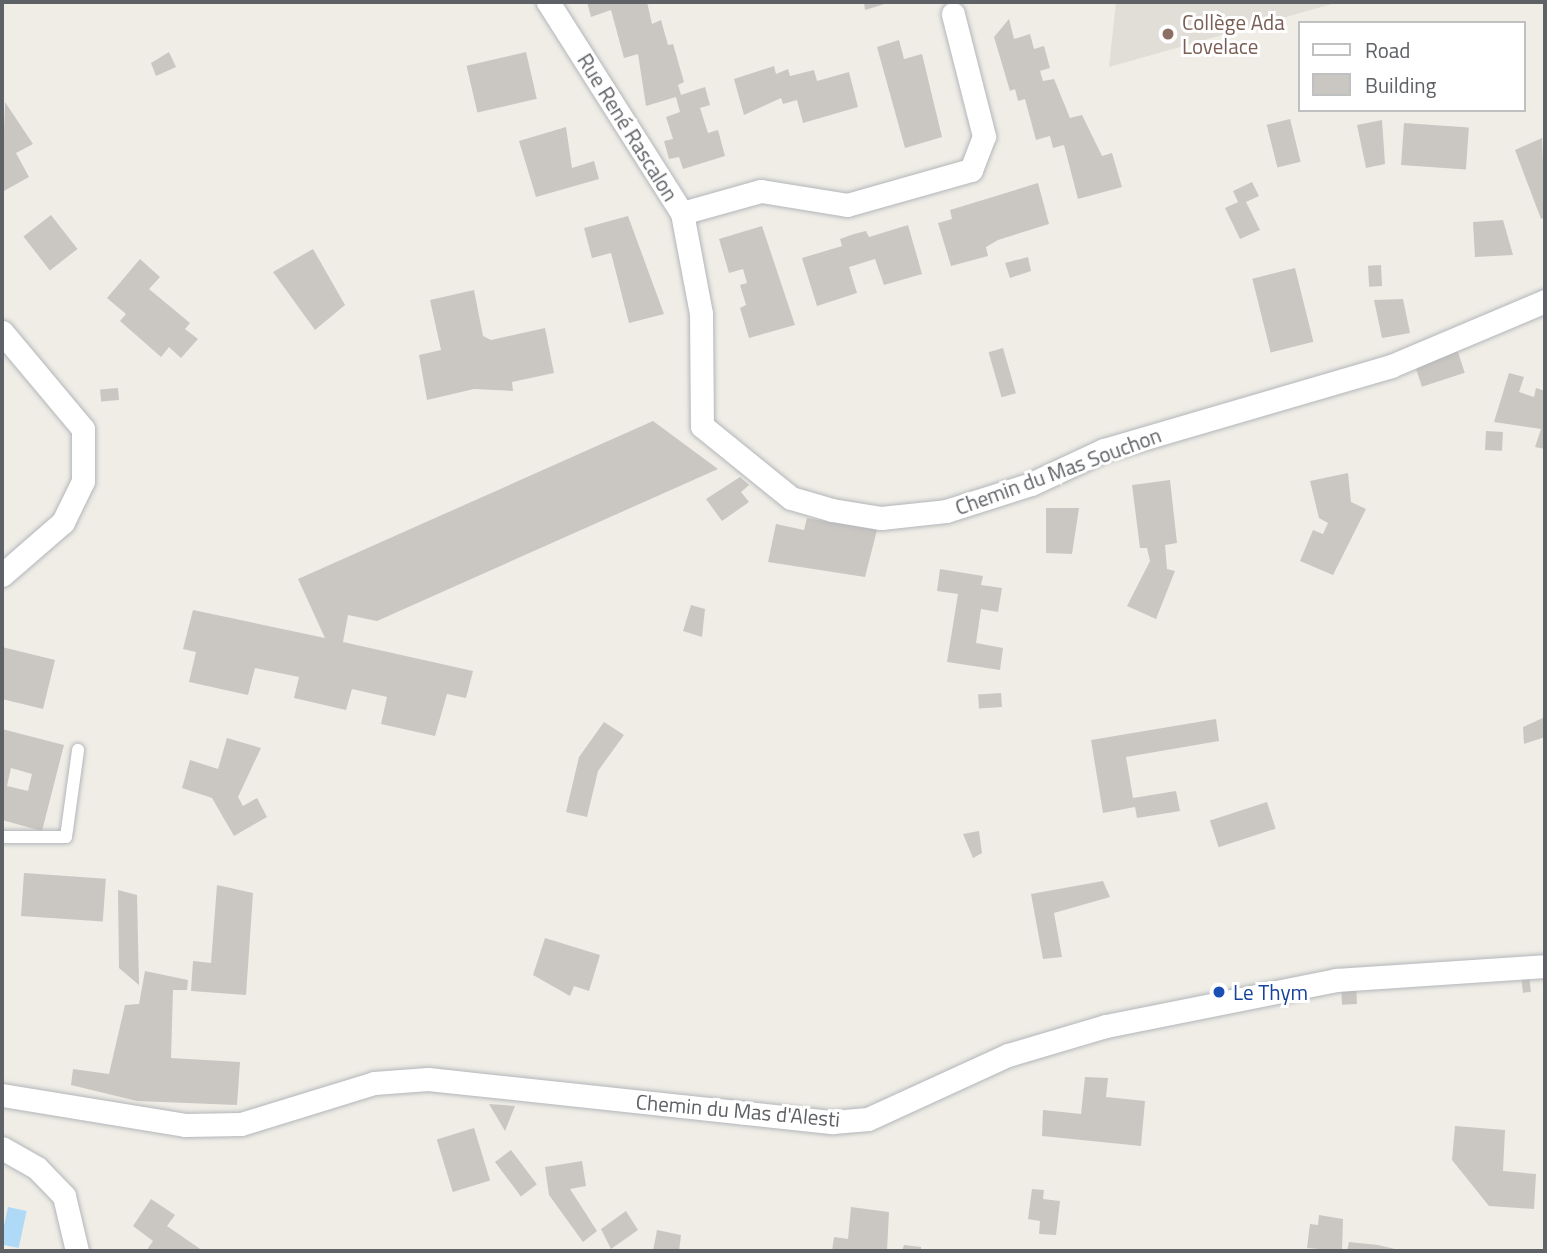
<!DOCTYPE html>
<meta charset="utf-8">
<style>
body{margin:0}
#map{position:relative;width:1547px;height:1253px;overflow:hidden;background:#efede6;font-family:"Titillium Web",sans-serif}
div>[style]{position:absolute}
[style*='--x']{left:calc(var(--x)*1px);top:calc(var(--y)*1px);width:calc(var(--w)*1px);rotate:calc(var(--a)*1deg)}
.education>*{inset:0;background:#e1ded8}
.water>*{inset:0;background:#aedaf7;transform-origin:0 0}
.building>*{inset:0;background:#cac7c3;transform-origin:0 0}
.roads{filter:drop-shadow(0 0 2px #b3b6ba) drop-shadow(0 0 2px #b3b6ba)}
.service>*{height:12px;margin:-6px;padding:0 6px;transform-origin:6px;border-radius:6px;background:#fff}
.minor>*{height:23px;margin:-11.5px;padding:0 11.5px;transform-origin:11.5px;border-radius:11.5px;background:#fff}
.dots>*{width:19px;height:19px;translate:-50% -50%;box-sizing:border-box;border:4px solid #fff;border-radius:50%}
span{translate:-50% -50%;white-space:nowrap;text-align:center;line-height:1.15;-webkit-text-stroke:6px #fff;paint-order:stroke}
.education-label{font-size:21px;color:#785e54}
.left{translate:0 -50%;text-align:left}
.street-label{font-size:21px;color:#5e6165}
.transit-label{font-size:21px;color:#164399}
.frame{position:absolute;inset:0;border:4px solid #5e6165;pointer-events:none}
.legend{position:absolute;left:1298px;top:21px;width:228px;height:91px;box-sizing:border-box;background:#fff;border:2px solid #bfc0c1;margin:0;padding:9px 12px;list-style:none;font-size:21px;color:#5e6165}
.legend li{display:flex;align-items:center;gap:14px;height:35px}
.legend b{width:35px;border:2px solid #bfc0c1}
</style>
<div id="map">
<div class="education">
<div style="clip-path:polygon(1116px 2px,1339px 2px,1109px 67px)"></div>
</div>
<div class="water">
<div style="left:8px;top:1207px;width:19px;height:38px;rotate:12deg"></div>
</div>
<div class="building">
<div style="clip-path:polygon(587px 2px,647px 2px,652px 24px,661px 20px,668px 45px,673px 44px,684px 82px,678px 85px,681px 95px,705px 87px,710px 105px,700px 108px,708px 133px,718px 130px,725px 156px,683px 169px,679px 157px,669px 159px,664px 141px,673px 139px,666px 117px,680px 112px,676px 97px,646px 106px,638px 54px,624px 58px,611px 10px,591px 17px)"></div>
<div style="clip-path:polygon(864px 2px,891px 2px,865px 10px)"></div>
<div style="clip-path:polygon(1009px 19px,1014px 39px,1030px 34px,1034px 49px,1044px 46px,1050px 68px,1040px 71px,1043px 81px,1054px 79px,1070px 118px,1082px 115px,1102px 156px,1112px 153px,1122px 187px,1078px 199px,1064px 145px,1053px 148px,1050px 136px,1036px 140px,1025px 99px,1018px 101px,1015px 89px,1010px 91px,994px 37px)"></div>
<div style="clip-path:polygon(899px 40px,904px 59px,922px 54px,942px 137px,905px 148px,877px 47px)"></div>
<div style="clip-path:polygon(169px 52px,176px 67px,156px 76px,151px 63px)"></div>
<div style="left:526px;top:52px;width:48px;height:61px;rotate:77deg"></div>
<div style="clip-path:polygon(774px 66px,776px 74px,788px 69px,790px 76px,814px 70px,817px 81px,849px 72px,858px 107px,803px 123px,797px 100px,783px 104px,781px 98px,744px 115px,734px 79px)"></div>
<div style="clip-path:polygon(5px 102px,33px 144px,16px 153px,29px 177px,2px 192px)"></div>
<div style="left:1290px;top:119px;width:44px;height:24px;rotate:76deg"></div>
<div style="clip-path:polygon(1382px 120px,1385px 164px,1366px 168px,1357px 125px)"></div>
<div style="left:1404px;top:123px;width:65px;height:42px;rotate:4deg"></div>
<div style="clip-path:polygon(566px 127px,572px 168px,594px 161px,599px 179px,536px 197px,519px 141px)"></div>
<div style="clip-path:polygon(1542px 138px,1545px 217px,1541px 219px,1515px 150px)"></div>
<div style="clip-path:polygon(1252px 182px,1259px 196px,1246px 202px,1260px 230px,1240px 239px,1225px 208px,1238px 202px,1233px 191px)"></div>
<div style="clip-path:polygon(1038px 183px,1049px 224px,998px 240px,986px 247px,988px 256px,951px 266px,938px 223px,952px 219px,950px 210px)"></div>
<div style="left:51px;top:215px;width:43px;height:35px;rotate:52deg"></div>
<div style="clip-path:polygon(628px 216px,664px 314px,629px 323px,611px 253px,592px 258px,584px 228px)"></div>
<div style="clip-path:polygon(1503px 220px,1513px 255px,1475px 257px,1473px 222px)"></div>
<div style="clip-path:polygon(908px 225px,922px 274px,884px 285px,875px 259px,849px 267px,857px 293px,817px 306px,802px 258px,842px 246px,840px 239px,854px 234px,866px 231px,869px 237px)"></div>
<div style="clip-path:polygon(762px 226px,795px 325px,749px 338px,740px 308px,746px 305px,740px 285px,747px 283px,743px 269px,729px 273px,719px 239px)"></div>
<div style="clip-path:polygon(313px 249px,345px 305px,315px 330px,273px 272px)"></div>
<div style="clip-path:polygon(1028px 257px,1031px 271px,1010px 278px,1005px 263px)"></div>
<div style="clip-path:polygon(140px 259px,160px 277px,149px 289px,190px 323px,185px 329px,198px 339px,181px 358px,169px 347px,161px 357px,120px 321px,126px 314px,107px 298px)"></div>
<div style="left:1381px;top:265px;width:21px;height:13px;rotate:87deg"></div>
<div style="left:1295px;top:268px;width:76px;height:44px;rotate:76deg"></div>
<div style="clip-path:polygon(474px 290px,483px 336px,491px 340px,545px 328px,554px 373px,512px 382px,513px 391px,474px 389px,427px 400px,419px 355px,441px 350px,430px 300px)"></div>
<div style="clip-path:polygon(1403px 299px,1410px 333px,1382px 338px,1374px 300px)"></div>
<div style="left:1003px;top:348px;width:47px;height:15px;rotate:74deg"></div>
<div style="left:1457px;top:349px;width:25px;height:45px;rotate:72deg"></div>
<div style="clip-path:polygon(1509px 373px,1524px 377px,1519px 392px,1534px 397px,1536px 388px,1545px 391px,1545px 449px,1535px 447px,1541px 429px,1494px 422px)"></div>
<div style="left:118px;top:388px;width:12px;height:18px;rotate:85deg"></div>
<div style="clip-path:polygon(653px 421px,718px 469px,377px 621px,348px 615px,343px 642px,473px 671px,466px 698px,447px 694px,435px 736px,381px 724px,387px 697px,352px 689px,346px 710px,294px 698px,299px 677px,255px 668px,248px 695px,189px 682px,196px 652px,183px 649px,193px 610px,325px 638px,298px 579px)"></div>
<div style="left:1486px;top:431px;width:17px;height:19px;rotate:3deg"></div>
<div style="clip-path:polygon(1348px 473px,1351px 502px,1366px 509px,1333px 575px,1300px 561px,1313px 530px,1323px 534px,1328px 523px,1319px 518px,1310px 481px)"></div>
<div style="clip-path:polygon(740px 477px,749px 485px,741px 492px,749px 502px,722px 521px,706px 499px)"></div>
<div style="clip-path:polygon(1170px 480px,1177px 543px,1165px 545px,1167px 569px,1175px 571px,1156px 619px,1127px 606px,1150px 561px,1147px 548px,1140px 548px,1132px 485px)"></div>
<div style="clip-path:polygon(1046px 508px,1079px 508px,1072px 554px,1046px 553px)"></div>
<div style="clip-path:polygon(807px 518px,877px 530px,865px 577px,768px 562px,776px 524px,804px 530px)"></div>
<div style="clip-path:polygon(940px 569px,983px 576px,981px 585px,1002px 588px,998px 612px,981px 609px,976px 643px,1003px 648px,1000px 670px,947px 662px,958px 594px,937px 591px)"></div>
<div style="clip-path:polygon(691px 605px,705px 609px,702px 637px,683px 631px)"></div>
<div style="clip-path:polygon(2px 647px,55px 660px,43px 709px,2px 699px)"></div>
<div style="left:1001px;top:693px;width:14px;height:23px;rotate:86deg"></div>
<div style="clip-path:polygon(1545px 717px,1545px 737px,1524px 744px,1523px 727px)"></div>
<div style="clip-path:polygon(1216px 719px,1219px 741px,1126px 757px,1133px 798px,1176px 791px,1180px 811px,1137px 818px,1135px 807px,1103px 813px,1091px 740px)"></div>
<div style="clip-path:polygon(604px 722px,624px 735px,598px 771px,587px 817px,566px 812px,579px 757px)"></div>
<div style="clip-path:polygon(evenodd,2px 729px,64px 745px,42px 831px,2px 820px,2px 729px,11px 768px,32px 774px,28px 791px,7px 786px,11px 768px)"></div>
<div style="clip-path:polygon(227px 738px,261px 748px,238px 797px,243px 806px,257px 798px,267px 817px,234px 836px,212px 798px,182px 788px,190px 760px,218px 769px)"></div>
<div style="left:1267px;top:802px;width:28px;height:60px;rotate:72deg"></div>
<div style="clip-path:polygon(979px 831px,982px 853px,973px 858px,963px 834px)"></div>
<div style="left:24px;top:873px;width:82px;height:43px;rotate:4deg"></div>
<div style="clip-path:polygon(1103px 881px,1110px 897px,1054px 913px,1062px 957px,1043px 959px,1031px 894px)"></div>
<div style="clip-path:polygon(217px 885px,253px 893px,246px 995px,191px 991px,193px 961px,211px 963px)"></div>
<div style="clip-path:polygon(118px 890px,137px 895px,139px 985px,119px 968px)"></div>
<div style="clip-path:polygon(545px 938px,600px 955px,589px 991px,574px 986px,570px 996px,533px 975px)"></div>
<div style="clip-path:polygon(145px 971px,188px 980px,187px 990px,173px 990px,171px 1058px,240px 1062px,237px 1105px,137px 1101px,71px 1085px,73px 1069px,109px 1074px,125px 1005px,139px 1004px)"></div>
<div style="left:1529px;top:974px;width:18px;height:8px;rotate:84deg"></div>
<div style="left:1356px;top:985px;width:19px;height:15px;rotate:87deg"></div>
<div style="clip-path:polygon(1085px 1077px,1108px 1078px,1106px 1097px,1145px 1101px,1141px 1146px,1042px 1136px,1043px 1110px,1081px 1114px)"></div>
<div style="clip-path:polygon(489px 1104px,515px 1106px,505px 1131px)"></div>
<div style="clip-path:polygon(1455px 1126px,1505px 1130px,1503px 1171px,1536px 1174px,1534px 1209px,1489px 1206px,1452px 1160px)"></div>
<div style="left:474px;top:1128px;width:55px;height:39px;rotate:73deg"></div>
<div style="left:511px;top:1150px;width:43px;height:20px;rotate:53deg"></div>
<div style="clip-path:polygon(582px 1161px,586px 1186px,570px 1189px,597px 1231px,583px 1242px,549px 1195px,545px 1167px)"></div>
<div style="clip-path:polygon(1032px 1189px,1044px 1190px,1043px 1199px,1060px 1201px,1056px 1235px,1039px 1234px,1040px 1221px,1028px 1219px)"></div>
<div style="clip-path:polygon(151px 1199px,175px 1215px,167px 1226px,203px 1251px,146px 1251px,153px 1241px,133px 1226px)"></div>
<div style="clip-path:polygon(851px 1207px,889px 1212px,887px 1251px,832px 1251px,834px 1237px,848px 1239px)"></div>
<div style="clip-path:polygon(626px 1211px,638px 1230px,611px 1249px,601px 1229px)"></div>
<div style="clip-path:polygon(1319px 1215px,1343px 1219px,1342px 1251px,1307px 1248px,1310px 1224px,1318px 1225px)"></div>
<div style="clip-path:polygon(657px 1230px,681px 1235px,679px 1251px,653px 1251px)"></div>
<div style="clip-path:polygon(1349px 1242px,1378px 1245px,1403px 1251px,1347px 1251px)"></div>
<div style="clip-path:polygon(904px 1245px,921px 1247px,921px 1251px,902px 1251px)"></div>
</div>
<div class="roads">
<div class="service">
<div style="--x:2;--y:837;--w:64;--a:0"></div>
<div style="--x:66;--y:837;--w:88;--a:-82.1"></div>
</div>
<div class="minor">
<div style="--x:548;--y:2;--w:250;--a:57.6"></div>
<div style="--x:682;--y:213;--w:103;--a:79.3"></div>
<div style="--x:701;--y:314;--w:112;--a:89.5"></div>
<div style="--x:702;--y:426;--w:114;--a:39"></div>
<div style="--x:791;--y:498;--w:43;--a:16.3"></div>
<div style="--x:832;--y:510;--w:50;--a:9.3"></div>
<div style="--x:881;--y:518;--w:65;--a:-6.1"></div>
<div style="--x:946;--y:511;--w:89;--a:-17.6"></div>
<div style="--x:1031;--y:484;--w:81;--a:-25"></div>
<div style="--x:1104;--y:450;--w:299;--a:-16.3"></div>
<div style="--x:1391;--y:366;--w:167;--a:-22.9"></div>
<div style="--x:682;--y:213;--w:82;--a:-15.6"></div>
<div style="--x:761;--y:191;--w:87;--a:9.2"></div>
<div style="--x:847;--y:205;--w:129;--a:-15.8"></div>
<div style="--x:971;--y:170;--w:36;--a:-69"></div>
<div style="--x:984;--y:136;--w:126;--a:-104.3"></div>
<div style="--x:2;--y:332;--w:126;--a:50.1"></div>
<div style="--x:83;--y:429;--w:52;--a:90"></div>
<div style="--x:83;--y:481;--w:46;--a:116"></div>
<div style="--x:63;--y:522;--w:81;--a:139"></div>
<div style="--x:2;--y:1095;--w:185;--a:9.3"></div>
<div style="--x:185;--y:1125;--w:56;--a:-1"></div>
<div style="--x:241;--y:1124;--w:139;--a:-17.1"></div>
<div style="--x:374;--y:1083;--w:54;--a:-4.2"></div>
<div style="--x:428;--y:1079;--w:407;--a:6.1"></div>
<div style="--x:833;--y:1122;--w:35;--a:-5"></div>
<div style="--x:868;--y:1119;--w:154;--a:-24.6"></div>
<div style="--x:1008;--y:1055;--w:102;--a:-16.5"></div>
<div style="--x:1106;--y:1026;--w:235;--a:-11.3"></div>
<div style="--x:1336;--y:980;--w:209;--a:-3.8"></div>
<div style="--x:2;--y:1148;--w:40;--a:29.7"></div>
<div style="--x:37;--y:1168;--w:39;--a:46"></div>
<div style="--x:64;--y:1196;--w:57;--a:76.7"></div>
</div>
</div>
<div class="dots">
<div style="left:1168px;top:34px;background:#8d6e63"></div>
<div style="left:1219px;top:992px;background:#1a4fb4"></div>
</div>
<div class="education-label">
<span class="left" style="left:1182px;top:34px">Collège Ada<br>Lovelace</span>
</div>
<div class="street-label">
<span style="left:628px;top:127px;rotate:58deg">Rue René Rascalon</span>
<span style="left:1058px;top:471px;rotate:-20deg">Chemin du Mas Souchon</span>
<span style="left:738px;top:1110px;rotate:5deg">Chemin du Mas d'Alesti</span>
</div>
<div class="transit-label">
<span class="left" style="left:1233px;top:992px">Le Thym</span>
</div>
<div class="frame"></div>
<ul class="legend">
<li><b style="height:9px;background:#fff"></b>Road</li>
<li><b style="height:19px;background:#cac7c3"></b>Building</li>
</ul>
</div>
